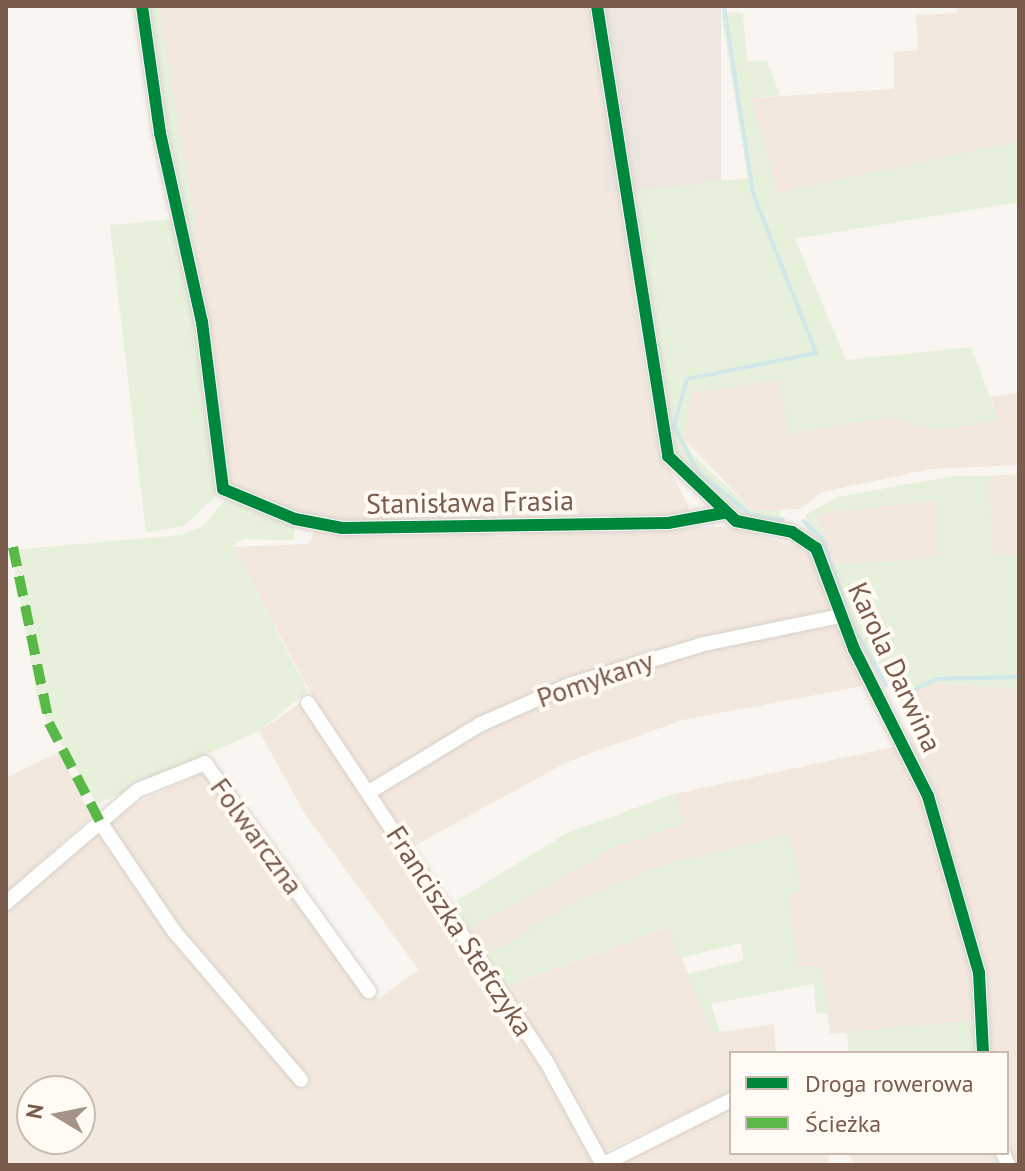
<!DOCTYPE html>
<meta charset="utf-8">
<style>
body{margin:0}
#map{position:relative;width:1025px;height:1171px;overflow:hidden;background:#f9f5f0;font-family:"PT Sans",sans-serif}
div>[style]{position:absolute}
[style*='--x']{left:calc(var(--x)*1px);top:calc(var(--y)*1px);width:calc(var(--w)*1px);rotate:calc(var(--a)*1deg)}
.residential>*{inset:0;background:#f2e8de}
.industrial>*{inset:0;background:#ede5e0;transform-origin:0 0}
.green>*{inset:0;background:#e7f0db}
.stream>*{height:4px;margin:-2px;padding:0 2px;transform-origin:2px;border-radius:2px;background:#d0e8ea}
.roads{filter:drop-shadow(0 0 2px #d7d1cb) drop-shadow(0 0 2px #d7d1cb)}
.minor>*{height:14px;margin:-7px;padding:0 7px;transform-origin:7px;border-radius:7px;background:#fefefd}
.quiet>*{height:10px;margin-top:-5px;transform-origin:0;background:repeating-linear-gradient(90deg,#58b947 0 20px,transparent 0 30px)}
.cycleway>*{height:12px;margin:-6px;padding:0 6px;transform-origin:6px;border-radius:6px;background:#00873e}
span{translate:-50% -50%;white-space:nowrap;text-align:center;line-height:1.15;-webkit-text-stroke:8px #fffaf3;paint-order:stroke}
.street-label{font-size:28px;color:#7a5c4d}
.frame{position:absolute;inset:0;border:8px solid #7a5c4d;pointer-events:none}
.legend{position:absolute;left:729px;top:1051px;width:280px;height:104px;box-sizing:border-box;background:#fffaf3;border:2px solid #cabbb1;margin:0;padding:10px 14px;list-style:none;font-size:24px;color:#7a5c4d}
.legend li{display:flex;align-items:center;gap:16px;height:40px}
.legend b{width:40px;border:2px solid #cabbb1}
.north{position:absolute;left:16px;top:1075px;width:80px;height:80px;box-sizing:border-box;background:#fffaf3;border:2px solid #cabbb1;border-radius:50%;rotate:280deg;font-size:22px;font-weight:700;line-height:32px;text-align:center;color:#7a5c4d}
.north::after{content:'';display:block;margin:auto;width:28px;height:36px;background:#a69286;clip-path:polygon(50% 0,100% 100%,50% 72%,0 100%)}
</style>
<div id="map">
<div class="residential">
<div style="clip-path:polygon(159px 6px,592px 6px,646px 381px,662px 455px,689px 507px,686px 519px,326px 522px,230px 489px)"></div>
<div style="clip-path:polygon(957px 6px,1019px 6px,1019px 148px,1017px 142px,777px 193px,751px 98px,894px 89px,894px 52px,918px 50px,916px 15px,957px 13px)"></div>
<div style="clip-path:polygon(779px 380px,789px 434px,893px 416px,938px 430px,998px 420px,991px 397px,1019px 392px,1019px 465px,931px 469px,822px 492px,799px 509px,753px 511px,682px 437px,692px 392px)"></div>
<div style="clip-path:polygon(1019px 474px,1019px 608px,993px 556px,989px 476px)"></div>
<div style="clip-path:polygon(937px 501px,938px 558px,828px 565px,815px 538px,823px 531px,815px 520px,821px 513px)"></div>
<div style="clip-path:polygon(evenodd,735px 527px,809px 551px,869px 685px,682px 720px,567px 762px,414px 846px,469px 929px,615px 847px,684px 824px,674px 794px,912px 743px,900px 699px,931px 683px,1019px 689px,1019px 1165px,856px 1165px,847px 1153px,1007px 1153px,1007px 1053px,976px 1053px,972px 1020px,830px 1034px,822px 968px,798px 967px,788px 896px,802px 892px,789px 834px,659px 866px,568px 906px,505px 987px,669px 927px,712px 1033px,774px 1024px,776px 1053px,731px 1053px,731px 1092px,602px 1153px,607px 1165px,6px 1165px,7px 911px,112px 814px,206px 771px,378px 999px,419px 970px,305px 814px,259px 731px,302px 702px,335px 739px,233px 547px,309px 544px,316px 528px,494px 529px,495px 537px,520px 536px,522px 529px,735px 527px,32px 1091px,80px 1091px,80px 1139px,32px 1139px,32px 1091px)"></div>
<div style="clip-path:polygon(59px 752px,91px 817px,6px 893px,6px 778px)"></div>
<div style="clip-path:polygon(731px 1107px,731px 1153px,831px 1153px,826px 1165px,617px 1165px)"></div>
</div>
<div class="industrial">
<div style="left:604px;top:6px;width:117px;height:186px"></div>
</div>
<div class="green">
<div style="clip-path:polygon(147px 6px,159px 6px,194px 214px,200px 301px,172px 178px)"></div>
<div style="clip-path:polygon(721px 12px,743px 13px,747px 62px,767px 61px,780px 95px,751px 98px,777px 193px,1018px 141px,1019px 148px,1019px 202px,795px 239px,846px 360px,971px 347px,999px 421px,938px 430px,893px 416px,788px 434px,779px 380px,693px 392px,683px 437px,692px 454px,753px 511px,779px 510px,782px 525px,726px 512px,721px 495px,702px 496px,677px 461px,626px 191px,748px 178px)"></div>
<div style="clip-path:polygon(173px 219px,194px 312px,216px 496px,184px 526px,146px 533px,110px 225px)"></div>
<div style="clip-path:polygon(953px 476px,989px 476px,993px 555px,1018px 555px,1019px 689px,931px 683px,900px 699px,844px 614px,828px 565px,938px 558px,936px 501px,821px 513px,815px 521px,823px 531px,815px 538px,806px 531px,806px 515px,837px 497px)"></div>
<div style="clip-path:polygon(226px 499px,294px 526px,295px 540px,243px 539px,233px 547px,308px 691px,259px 731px,97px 804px,39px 707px,11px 550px,181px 535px,202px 527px)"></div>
<div style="clip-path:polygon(674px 794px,684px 824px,615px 847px,469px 929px,453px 903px,567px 833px)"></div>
<div style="clip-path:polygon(790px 834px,802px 892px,788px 896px,798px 966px,822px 967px,828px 1013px,816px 1014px,814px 984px,711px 1004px,720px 1032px,712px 1033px,687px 974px,744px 960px,741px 943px,680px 958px,668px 927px,504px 987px,485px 956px,568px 906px,659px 866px)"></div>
<div style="clip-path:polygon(972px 1020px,976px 1053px,849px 1053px,847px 1032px)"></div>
</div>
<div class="stream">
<div style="--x:724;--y:6;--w:189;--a:81.2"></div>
<div style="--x:753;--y:193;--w:172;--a:68.5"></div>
<div style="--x:816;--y:353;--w:132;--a:168.6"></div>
<div style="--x:687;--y:379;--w:49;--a:105.5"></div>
<div style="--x:674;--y:426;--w:52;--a:62.4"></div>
<div style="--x:698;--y:472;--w:68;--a:39.1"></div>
<div style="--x:751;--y:515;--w:32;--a:9"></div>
<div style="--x:803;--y:521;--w:27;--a:42"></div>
<div style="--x:823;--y:539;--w:69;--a:71.3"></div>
<div style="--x:852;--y:624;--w:70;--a:60.9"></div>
<div style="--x:900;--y:697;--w:40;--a:-26.6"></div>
<div style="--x:936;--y:679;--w:83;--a:-1.4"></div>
</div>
<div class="roads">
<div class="minor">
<div style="--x:142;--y:6;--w:128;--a:81.9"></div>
<div style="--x:160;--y:133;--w:194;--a:77.5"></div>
<div style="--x:202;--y:322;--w:168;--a:82.8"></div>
<div style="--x:223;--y:489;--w:78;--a:22.6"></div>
<div style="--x:295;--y:519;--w:48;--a:10.8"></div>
<div style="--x:342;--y:528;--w:326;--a:-0.9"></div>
<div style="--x:668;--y:523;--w:56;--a:-10.3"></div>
<div style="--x:597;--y:6;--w:456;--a:81"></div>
<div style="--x:668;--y:456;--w:94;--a:43.7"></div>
<div style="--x:736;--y:521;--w:57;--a:11.1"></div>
<div style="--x:792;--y:532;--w:29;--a:34"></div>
<div style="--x:816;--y:548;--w:108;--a:69.4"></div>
<div style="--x:854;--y:649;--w:165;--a:63.3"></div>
<div style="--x:928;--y:796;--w:184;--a:73.9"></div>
<div style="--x:979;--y:973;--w:80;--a:87.1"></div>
<div style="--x:308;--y:703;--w:430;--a:56.4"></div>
<div style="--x:546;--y:1061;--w:119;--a:61.3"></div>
<div style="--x:369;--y:792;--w:131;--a:-31.3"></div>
<div style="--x:481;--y:724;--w:96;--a:-23.9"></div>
<div style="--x:569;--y:685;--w:141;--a:-16.9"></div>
<div style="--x:704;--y:644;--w:140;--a:-11.6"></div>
<div style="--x:100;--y:822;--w:130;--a:55.9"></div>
<div style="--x:173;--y:930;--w:197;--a:49.5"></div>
<div style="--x:6;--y:903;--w:174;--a:-40.6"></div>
<div style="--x:138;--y:790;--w:72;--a:-21.9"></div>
<div style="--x:205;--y:763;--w:281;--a:54.3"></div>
<div style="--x:1003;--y:1153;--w:13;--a:67"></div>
<div style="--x:602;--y:1165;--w:144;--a:-26.7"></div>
</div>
</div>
<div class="quiet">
<div style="--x:13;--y:547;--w:180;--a:78.4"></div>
<div style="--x:49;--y:723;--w:111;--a:62.7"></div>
</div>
<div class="cycleway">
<div style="--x:142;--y:6;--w:128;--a:81.9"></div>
<div style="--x:160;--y:133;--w:194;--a:77.5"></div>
<div style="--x:202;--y:322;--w:168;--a:82.8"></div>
<div style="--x:223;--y:489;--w:78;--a:22.6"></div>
<div style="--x:295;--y:519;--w:48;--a:10.8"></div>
<div style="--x:342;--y:528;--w:326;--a:-0.9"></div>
<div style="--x:668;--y:523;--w:56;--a:-10.3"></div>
<div style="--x:597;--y:6;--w:456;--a:81"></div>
<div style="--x:668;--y:456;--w:94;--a:43.7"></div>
<div style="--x:736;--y:521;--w:57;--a:11.1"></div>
<div style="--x:792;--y:532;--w:29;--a:34"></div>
<div style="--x:816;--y:548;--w:108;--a:69.4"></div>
<div style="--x:854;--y:649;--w:165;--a:63.3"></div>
<div style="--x:928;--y:796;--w:184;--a:73.9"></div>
<div style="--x:979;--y:973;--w:80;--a:87.1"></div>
</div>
<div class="street-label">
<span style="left:470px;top:502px;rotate:-1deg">Stanisława Frasia</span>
<span style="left:895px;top:667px;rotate:65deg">Karola Darwina</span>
<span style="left:595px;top:679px;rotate:-19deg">Pomykany</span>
<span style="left:257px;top:836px;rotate:54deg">Folwarczna</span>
<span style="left:460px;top:931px;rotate:57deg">Franciszka Stefczyka</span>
</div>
<div class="frame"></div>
<ul class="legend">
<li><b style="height:10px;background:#00873e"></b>Droga rowerowa</li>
<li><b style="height:10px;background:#58b947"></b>Ścieżka</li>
</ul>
<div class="north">N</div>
</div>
